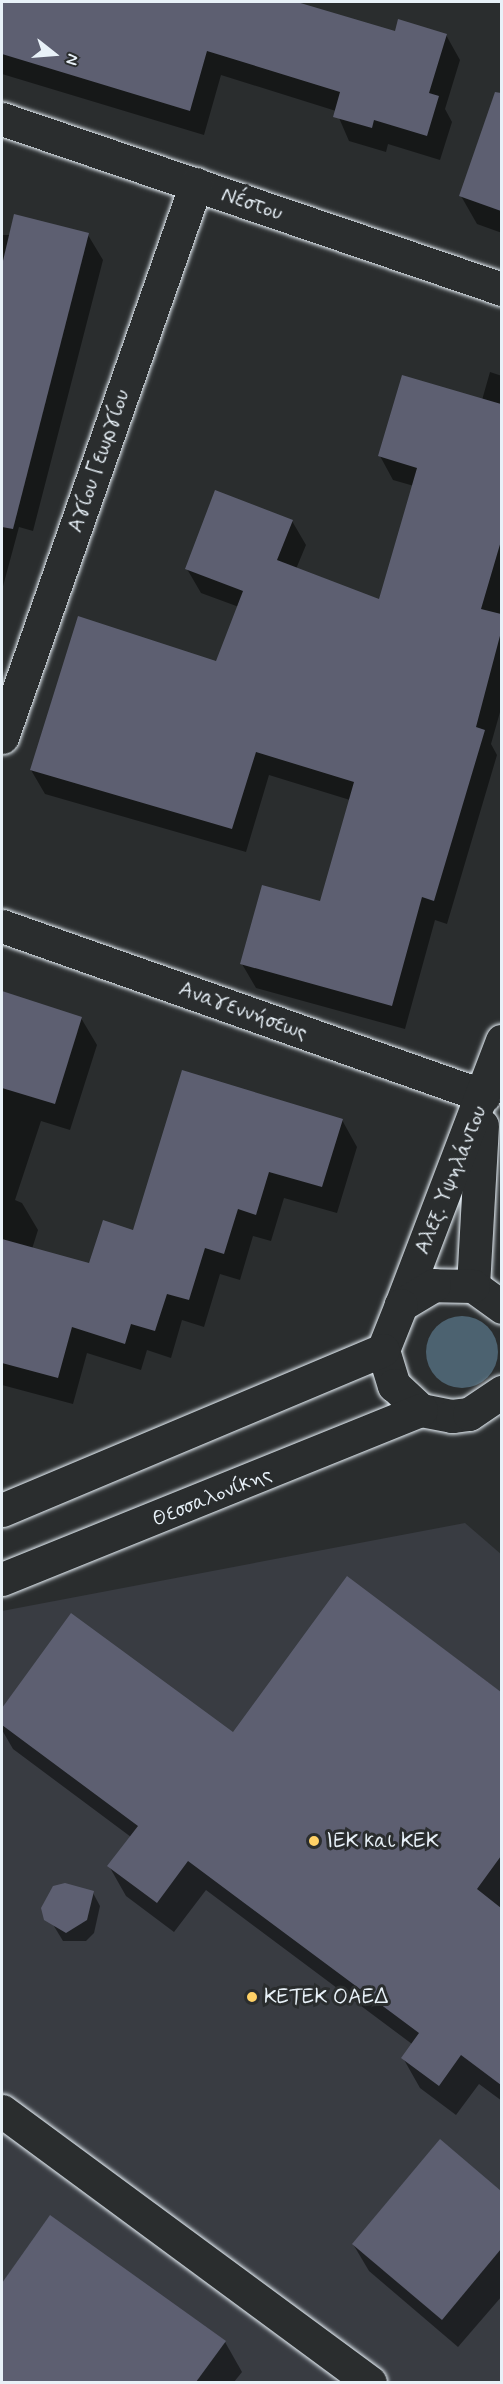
<!DOCTYPE html>
<meta charset="utf-8">
<style>
body{margin:0}
#map{position:relative;width:503px;height:2384px;overflow:hidden;background:#2a2d2e;font-family:Mynerve,sans-serif}
div>[style]{position:absolute}
[style*='--x']{left:calc(var(--x)*1px);top:calc(var(--y)*1px);width:calc(var(--w)*1px);rotate:calc(var(--a)*1deg)}
.built>*{inset:0;background:#393c42}
.water>*{inset:0;background:#4c6270}
.round{border-radius:50%}
.shadow>*{inset:0;background:#0007}
.building>*{inset:0;background:#5d5f71}
.roads{filter:drop-shadow(0 0 2px #e8f1f8) drop-shadow(0 0 2px #e8f1f8)}
.minor>*{height:33px;margin:-16.5px;padding:0 16.5px;transform-origin:16.5px;border-radius:16.5px;background:#2a2d2e}
.major>*{height:33px;margin:-16.5px;padding:0 16.5px;transform-origin:16.5px;border-radius:16.5px;background:#2a2d2e}
.dots>*{width:16px;height:16px;translate:-50% -50%;box-sizing:border-box;border:3px solid #2a2d2e;border-radius:50%}
span{translate:-50% -50%;white-space:nowrap;text-align:center;line-height:1.15;-webkit-text-stroke:6px #2a2d2e;paint-order:stroke}
.street-label{font-size:21px;color:#e8f1f8}
.poi-label{font-size:21px;color:#e8f1f8}
.left{translate:0 -50%;text-align:left}
.frame{position:absolute;inset:0;border:3px solid #e8f1f8;pointer-events:none}
.north{position:absolute;left:24px;top:24px;width:60px;height:60px;-webkit-text-stroke:4px #2a2d2e;paint-order:stroke;rotate:107deg;font-size:16px;font-weight:700;line-height:24px;text-align:center;color:#e8f1f8}
.north::after{content:'';display:block;margin:auto;width:21px;height:27px;background:#e8f1f8;clip-path:polygon(50% 0,100% 100%,50% 72%,0 100%)}
</style>
<div id="map">
<div class="built">
<div style="clip-path:polygon(465px 1523px,502px 1555px,501px 2382px,2px 2382px,2px 1611px)"></div>
</div>
<div class="water">
<div class="round" style="left:426px;top:1316px;width:72px;height:72px"></div>
</div>
<div class="shadow">
<div style="clip-path:polygon(2px 2px,279px 2px,396px 33px,446px 35px,460px 60px,445px 109px,452px 122px,440px 160px,388px 144px,386px 152px,349px 141px,336px 111px,221px 75px,204px 135px,2px 74px)"></div>
<div style="clip-path:polygon(481px 139px,502px 146px,502px 233px,477px 224px,461px 196px)"></div>
<div style="clip-path:polygon(2px 235px,88px 235px,103px 260px,33px 531px,19px 527px,2px 590px)"></div>
<div style="clip-path:polygon(490px 372px,502px 376px,502px 705px,491px 744px,497px 755px,447px 924px,435px 920px,405px 1029px,256px 988px,242px 964px,321px 903px,350px 800px,269px 775px,246px 852px,45px 794px,31px 770px,217px 662px,239px 607px,201px 593px,187px 569px,292px 521px,306px 545px,296px 569px,380px 601px,414px 486px,393px 480px,380px 456px,482px 400px)"></div>
<div style="clip-path:polygon(2px 992px,81px 1018px,97px 1045px,70px 1130px,41px 1121px,15px 1200px,22px 1203px,38px 1230px,32px 1249px,90px 1265px,134px 1231px,342px 1120px,357px 1147px,337px 1213px,284px 1198px,271px 1241px,253px 1236px,240px 1280px,220px 1274px,204px 1327px,182px 1320px,171px 1358px,147px 1350px,141px 1370px,87px 1353px,73px 1404px,2px 1385px)"></div>
<div style="clip-path:polygon(348px 1578px,502px 1693px,502px 2101px,479px 2084px,456px 2115px,420px 2088px,403px 2058px,412px 2044px,206px 1890px,174px 1932px,126px 1896px,109px 1866px,131px 1837px,13px 1749px,2px 1730px,2px 1711px,71px 1615px,233px 1734px)"></div>
<div style="clip-path:polygon(93px 1893px,100px 1906px,94px 1933px,86px 1941px,63px 1941px,43px 1908px)"></div>
<div style="clip-path:polygon(440px 2141px,502px 2193px,502px 2296px,458px 2347px,369px 2271px,353px 2244px)"></div>
<div style="clip-path:polygon(51px 2217px,225px 2342px,242px 2372px,234px 2382px,2px 2382px,2px 2286px)"></div>
</div>
<div class="building">
<div style="clip-path:polygon(2px 2px,297px 2px,395px 31px,398px 19px,447px 34px,429px 93px,439px 96px,427px 136px,374px 120px,372px 128px,333px 117px,340px 92px,207px 51px,190px 111px,2px 54px)"></div>
<div style="clip-path:polygon(495px 92px,501px 93px,501px 211px,459px 196px)"></div>
<div style="clip-path:polygon(14px 214px,89px 233px,13px 529px,2px 527px,2px 265px)"></div>
<div style="clip-path:polygon(402px 375px,501px 404px,501px 541px,481px 609px,501px 614px,501px 632px,476px 727px,485px 730px,434px 901px,422px 897px,392px 1006px,240px 964px,262px 885px,320px 901px,354px 782px,256px 752px,232px 829px,30px 770px,78px 616px,216px 661px,243px 591px,185px 569px,215px 490px,293px 520px,277px 560px,379px 599px,417px 468px,378px 456px)"></div>
<div style="clip-path:polygon(2px 991px,82px 1017px,55px 1104px,2px 1088px)"></div>
<div style="clip-path:polygon(182px 1070px,343px 1119px,322px 1187px,269px 1172px,256px 1215px,238px 1209px,224px 1254px,205px 1248px,189px 1300px,167px 1294px,155px 1331px,131px 1324px,125px 1344px,72px 1327px,58px 1378px,2px 1363px,2px 1239px,89px 1263px,103px 1220px,133px 1230px)"></div>
<div style="clip-path:polygon(347px 1576px,501px 1692px,501px 1856px,477px 1889px,501px 1908px,501px 2085px,461px 2055px,439px 2086px,401px 2058px,419px 2033px,188px 1861px,157px 1903px,107px 1866px,138px 1826px,2px 1725px,2px 1708px,71px 1613px,233px 1732px)"></div>
<div style="clip-path:polygon(65px 1883px,94px 1891px,87px 1920px,66px 1933px,44px 1920px,41px 1908px,53px 1886px)"></div>
<div style="clip-path:polygon(440px 2139px,501px 2191px,501px 2249px,442px 2320px,352px 2244px)"></div>
<div style="clip-path:polygon(50px 2215px,226px 2341px,196px 2382px,2px 2382px,2px 2283px)"></div>
</div>
<div class="roads">
<div class="minor">
<div style="--x:2;--y:119;--w:528;--a:18.78"></div>
<div style="--x:2;--y:737;--w:586;--a:-70.67"></div>
<div style="--x:2;--y:926;--w:511;--a:19.43"></div>
<div style="--x:473;--y:1286;--w:161;--a:-86.8"></div>
<div style="--x:401;--y:1305;--w:283;--a:-69.1"></div>
<div style="--x:2;--y:2111;--w:457;--a:36.4"></div>
</div>
<div class="major">
<div style="--x:502;--y:1307;--w:36;--a:-144"></div>
<div style="--x:473;--y:1286;--w:39;--a:-179"></div>
<div style="--x:434;--y:1285;--w:39;--a:149"></div>
<div style="--x:401;--y:1305;--w:48;--a:111.8"></div>
<div style="--x:383;--y:1350;--w:37;--a:73"></div>
<div style="--x:394;--y:1385;--w:37;--a:43"></div>
<div style="--x:421;--y:1410;--w:32;--a:11"></div>
<div style="--x:452;--y:1416;--w:17;--a:-7"></div>
<div style="--x:469;--y:1414;--w:40;--a:-34"></div>
<div style="--x:2;--y:1510;--w:413;--a:-22.8"></div>
<div style="--x:2;--y:1579;--w:452;--a:-22"></div>
</div>
</div>
<div class="dots">
<div style="left:314px;top:1841px;background:#ffd166"></div>
<div style="left:252px;top:1997px;background:#ffd166"></div>
</div>
<div class="street-label">
<span style="left:252px;top:204px;rotate:19deg">Νέστου</span>
<span style="left:99px;top:461px;rotate:-71deg">Αγίου Γεωργίου</span>
<span style="left:243px;top:1011px;rotate:20deg">Αναγεννήσεως</span>
<span style="left:451px;top:1180px;rotate:-68deg">Αλεξ. Υψηλάντου</span>
<span style="left:212px;top:1497px;rotate:-22deg">Θεσσαλονίκης</span>
</div>
<div class="poi-label">
<span class="left" style="left:326px;top:1841px">ΙΕΚ και ΚΕΚ</span>
<span class="left" style="left:264px;top:1997px">ΚΕΤΕΚ ΟΑΕΔ</span>
</div>
<div class="frame"></div>
<div class="north">N</div>
</div>
